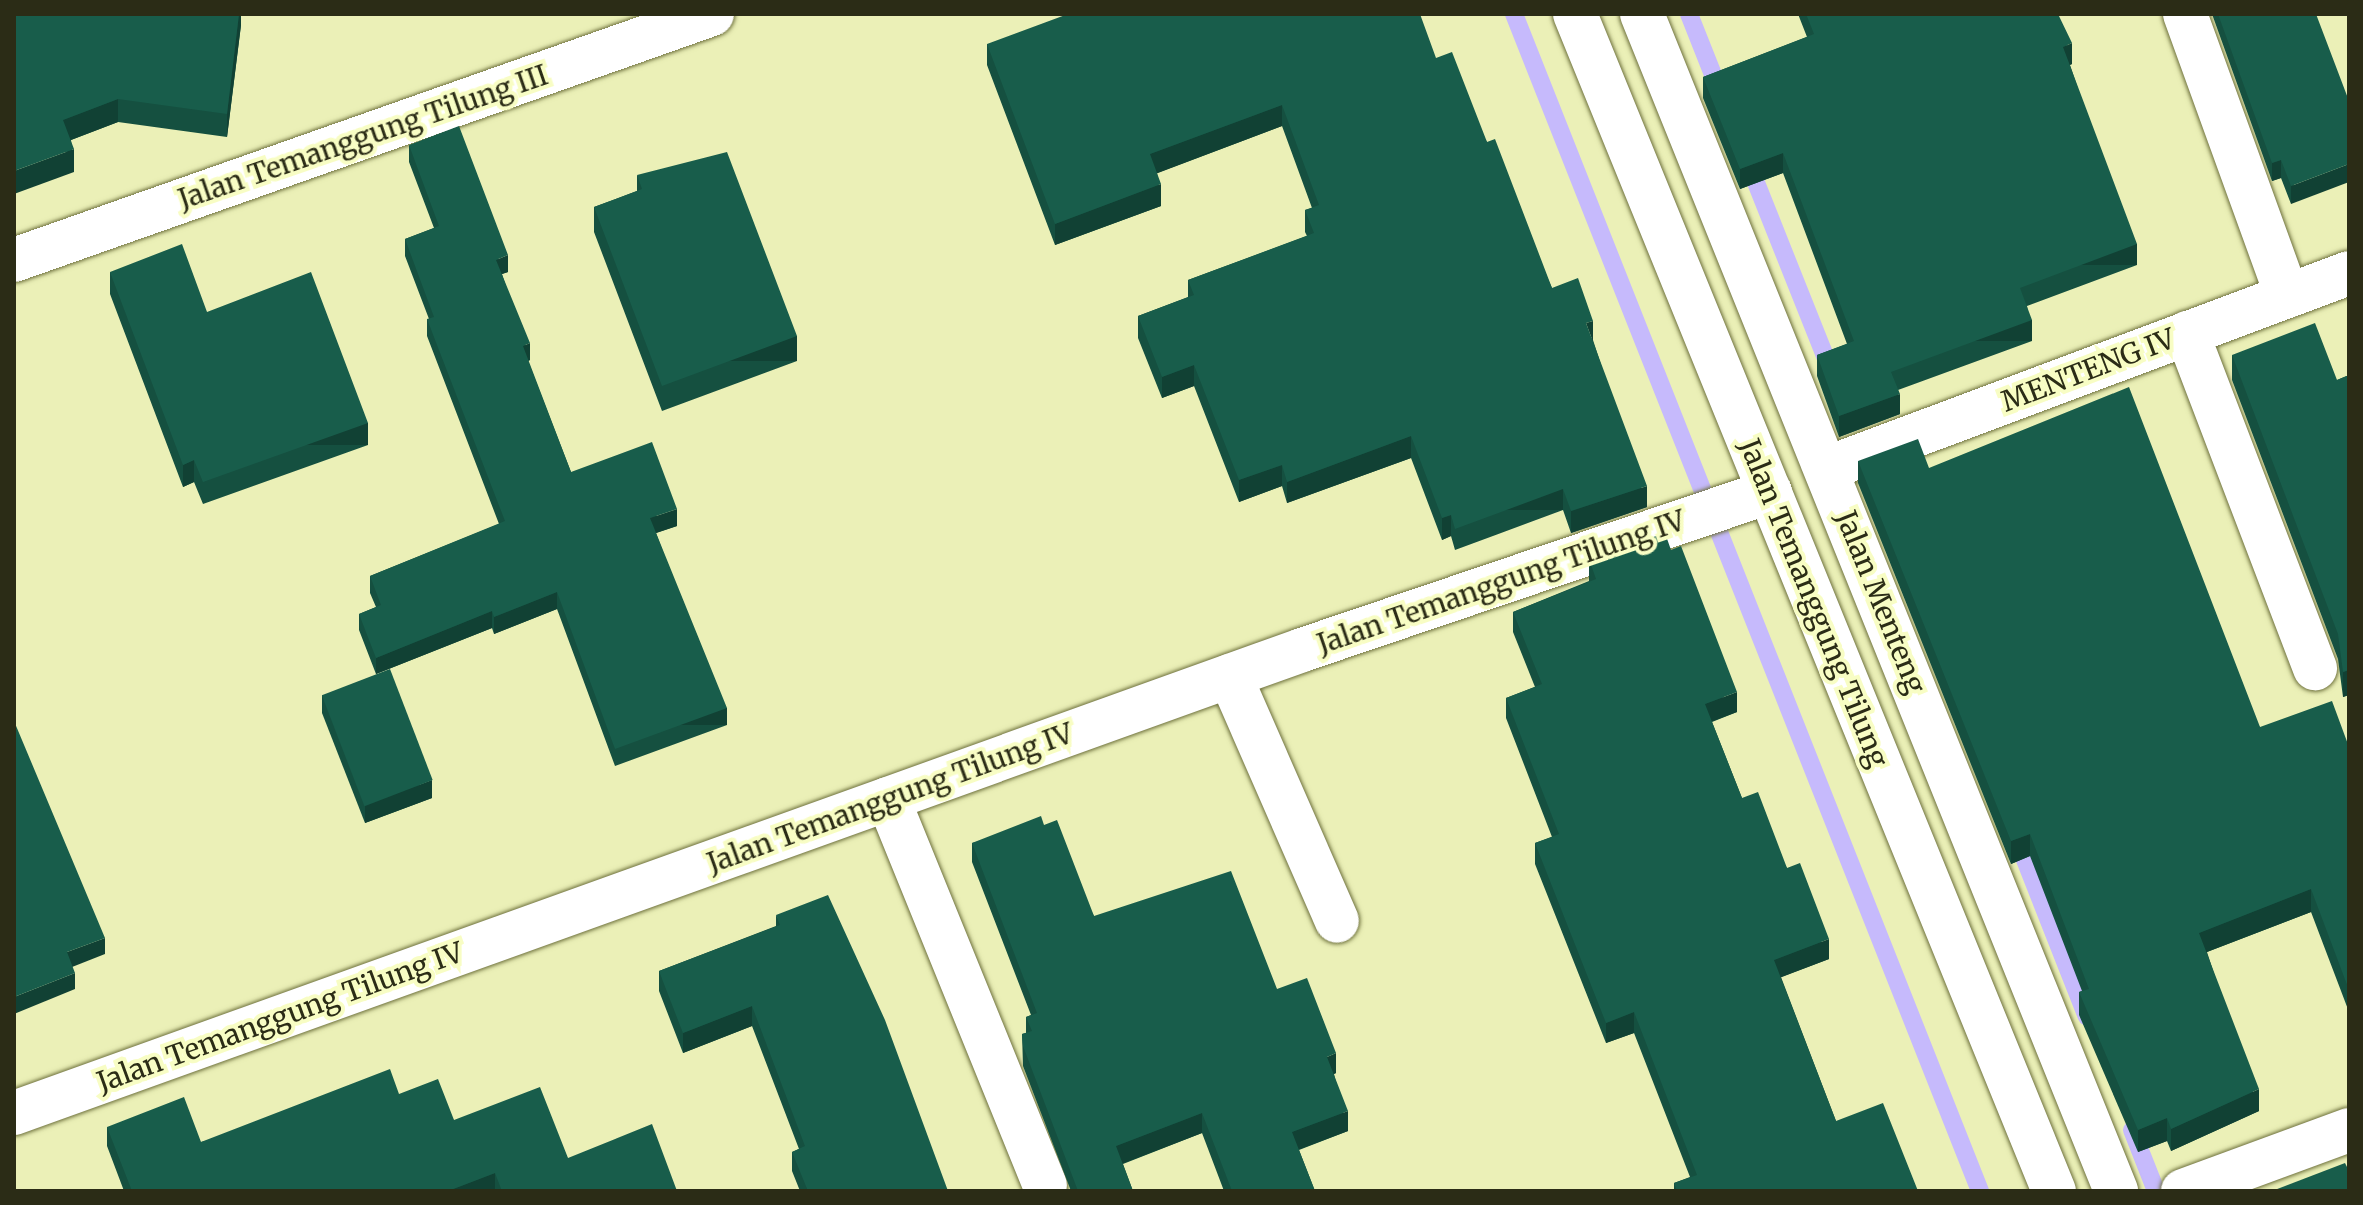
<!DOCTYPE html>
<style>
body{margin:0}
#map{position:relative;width:2363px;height:1205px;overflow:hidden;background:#ebf0b7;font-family:Merriweather,serif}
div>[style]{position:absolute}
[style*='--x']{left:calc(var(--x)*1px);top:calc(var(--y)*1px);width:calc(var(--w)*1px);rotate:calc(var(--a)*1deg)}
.stream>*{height:18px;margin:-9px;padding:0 9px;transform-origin:9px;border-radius:9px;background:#c6bafc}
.roads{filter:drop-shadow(0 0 2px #6e713d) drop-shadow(0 0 2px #6e713d)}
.minor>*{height:44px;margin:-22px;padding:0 22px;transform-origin:22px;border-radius:22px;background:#fff}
.wall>*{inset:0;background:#155040}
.shaded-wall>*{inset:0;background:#114134;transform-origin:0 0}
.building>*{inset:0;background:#185d4b;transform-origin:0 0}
span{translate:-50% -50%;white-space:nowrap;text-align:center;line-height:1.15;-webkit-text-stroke:8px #f8fdc4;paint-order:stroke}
.street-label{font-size:28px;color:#2b2c16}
.frame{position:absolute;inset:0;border:16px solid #2b2c16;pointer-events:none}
</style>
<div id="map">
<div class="stream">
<div style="--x:1514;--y:14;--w:1266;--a:68.4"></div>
<div style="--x:1689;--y:14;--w:87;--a:68.4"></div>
<div style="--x:1747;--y:160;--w:230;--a:68.3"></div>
<div style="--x:2016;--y:837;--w:193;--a:68.5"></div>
<div style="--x:2132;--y:1130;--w:66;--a:68.5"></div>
</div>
<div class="roads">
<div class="minor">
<div style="--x:1575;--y:14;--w:1271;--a:67.86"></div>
<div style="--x:1642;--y:14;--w:1269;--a:68.06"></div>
<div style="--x:2185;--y:14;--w:300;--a:70.1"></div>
<div style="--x:14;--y:260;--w:740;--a:-19.41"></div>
<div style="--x:2187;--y:333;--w:359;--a:69.1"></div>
<div style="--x:1828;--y:468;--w:556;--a:-20.52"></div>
<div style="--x:1230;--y:676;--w:267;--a:66.4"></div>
<div style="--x:888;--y:799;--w:417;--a:67.9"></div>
<div style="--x:14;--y:1113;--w:1369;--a:-19.77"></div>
<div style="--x:1302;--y:650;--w:494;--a:-18.7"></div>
<div style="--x:2183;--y:1191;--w:177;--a:-20.2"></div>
</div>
</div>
<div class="wall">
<div style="clip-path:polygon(14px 14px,241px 14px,241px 25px,227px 137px,118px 122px,71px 140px,74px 172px)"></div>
<div style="clip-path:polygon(1798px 14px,2058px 14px,2072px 64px,2070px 65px,2137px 265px,2027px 306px,2032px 341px,1898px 390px,1900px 414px,1839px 437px,1817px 376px,1817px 355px,1847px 344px,1783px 173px,1740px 189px,1703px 98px,1703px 77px,1807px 37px)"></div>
<div style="clip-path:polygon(2212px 14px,2316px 14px,2291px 204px,2281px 178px,2272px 181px)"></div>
<div style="clip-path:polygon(987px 44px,1436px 58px,1487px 142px,1552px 288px,1593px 340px,1647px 507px,1571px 533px,1563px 510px,1455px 550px,1451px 536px,1442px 540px,1411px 458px,1287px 503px,1282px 486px,1239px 502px,1194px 386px,1162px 398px,1138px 338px,1138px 316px,1188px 297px,1188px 280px,1307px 236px,1305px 232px,1305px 210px,1312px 208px,1282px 126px,1157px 173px,1161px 206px,1055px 245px,987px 65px)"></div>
<div style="clip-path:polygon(409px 145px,508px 272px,502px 274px,530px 360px,528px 361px,571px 472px,677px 526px,656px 533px,727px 725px,615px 766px,557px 609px,494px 634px,492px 628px,376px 674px,359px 630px,359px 614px,376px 607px,370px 593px,370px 576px,499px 524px,427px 336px,427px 319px,429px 319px,405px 256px,405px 239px,434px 228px,409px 162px)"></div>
<div style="clip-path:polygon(637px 175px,797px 361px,662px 411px,594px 232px,594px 207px,637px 191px)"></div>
<div style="clip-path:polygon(110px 272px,207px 312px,368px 445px,203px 504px,194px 482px,183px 487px,110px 294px)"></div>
<div style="clip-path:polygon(2232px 355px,2337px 380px,2349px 375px,2349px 695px,2343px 697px,2338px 659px,2232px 380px)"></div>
<div style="clip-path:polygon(1858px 461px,1929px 468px,2260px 727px,2349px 747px,2349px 1012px,2311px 912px,2207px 952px,2259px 1111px,2171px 1151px,2167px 1141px,2138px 1152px,2079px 1015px,2079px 992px,2082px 991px,2030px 856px,2011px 864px,1858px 483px)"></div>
<div style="clip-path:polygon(1589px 559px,1737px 712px,1712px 722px,1742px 798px,1787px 868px,1829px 959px,1781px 977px,1836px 1121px,1918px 1191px,1674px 1191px,1674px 1183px,1690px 1177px,1634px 1033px,1606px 1043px,1535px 864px,1535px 843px,1552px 837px,1506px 718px,1506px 698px,1535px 687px,1513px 632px,1513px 612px,1589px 581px)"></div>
<div style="clip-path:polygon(322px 695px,432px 798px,365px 823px,322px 713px)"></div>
<div style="clip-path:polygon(1044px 825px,1094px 916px,1277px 989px,1336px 1073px,1334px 1074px,1348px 1131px,1299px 1150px,1315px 1191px,1224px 1191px,1202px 1133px,1123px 1164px,1133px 1191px,1071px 1191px,1023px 1066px,1022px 1034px,1026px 1033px,1026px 1017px,1031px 1015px,972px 862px,972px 843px)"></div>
<div style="clip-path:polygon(776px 915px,948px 1191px,800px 1191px,792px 1171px,792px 1152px,799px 1149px,752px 1026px,683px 1053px,659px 991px,659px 971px,776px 926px)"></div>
<div style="clip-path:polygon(399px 1094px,454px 1120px,568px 1158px,677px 1191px,124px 1191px,107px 1146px,107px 1127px,201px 1142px)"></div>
</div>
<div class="shaded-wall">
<div style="clip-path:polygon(239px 14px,241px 14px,241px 25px,227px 137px,227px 114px)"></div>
<div style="clip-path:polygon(2072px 43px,2072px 64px,2063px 67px,2063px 47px)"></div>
<div style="clip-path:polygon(118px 99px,118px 122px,63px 143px,63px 120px)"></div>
<div style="clip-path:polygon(1282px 105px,1282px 126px,1150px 176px,1150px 154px)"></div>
<div style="clip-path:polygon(74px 149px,74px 172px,14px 194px,14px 171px)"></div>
<div style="clip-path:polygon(1783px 153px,1783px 173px,1740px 189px,1740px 169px)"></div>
<div style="clip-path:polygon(2281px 160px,2281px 178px,2272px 181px,2272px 163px)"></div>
<div style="clip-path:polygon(2349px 164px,2349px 182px,2291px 204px,2291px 186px)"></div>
<div style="clip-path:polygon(1161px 184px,1161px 206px,1055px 245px,1055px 224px)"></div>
<div style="left:2137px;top:244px;width:21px;height:125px;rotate:90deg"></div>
<div style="clip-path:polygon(508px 255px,508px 272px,496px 276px,496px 260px)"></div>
<div style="left:2032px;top:320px;width:21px;height:150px;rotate:90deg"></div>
<div style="clip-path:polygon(1593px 321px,1593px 342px,1586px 323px)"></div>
<div style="left:797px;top:336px;width:25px;height:144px;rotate:90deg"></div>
<div style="clip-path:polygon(530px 343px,530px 360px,523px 363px,523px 346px)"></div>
<div style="clip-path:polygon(1194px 365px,1194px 386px,1162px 398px,1162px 377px)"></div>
<div style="clip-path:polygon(1900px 394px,1900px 414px,1839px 437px,1839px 416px)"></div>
<div style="left:368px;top:423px;width:22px;height:175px;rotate:90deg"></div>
<div style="clip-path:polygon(1411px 436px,1411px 458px,1287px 503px,1287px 482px)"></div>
<div style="clip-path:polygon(194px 460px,194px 482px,183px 487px,183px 465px)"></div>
<div style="clip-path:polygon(1282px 465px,1282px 486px,1239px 502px,1239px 480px)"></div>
<div style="clip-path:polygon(1647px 486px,1647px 507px,1571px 533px,1571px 511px)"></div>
<div style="left:1563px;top:489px;width:21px;height:115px;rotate:90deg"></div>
<div style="clip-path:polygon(677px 509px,677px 526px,650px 535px,650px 518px)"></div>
<div style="clip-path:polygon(1451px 515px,1451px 536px,1442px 540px,1442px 518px)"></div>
<div style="clip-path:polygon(557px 592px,557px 609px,494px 634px,494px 617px)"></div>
<div style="clip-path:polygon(492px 611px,492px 628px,376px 674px,376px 658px)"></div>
<div style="clip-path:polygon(2349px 670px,2349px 695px,2343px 697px,2343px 672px)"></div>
<div style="clip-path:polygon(1737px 692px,1737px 712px,1705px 724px,1705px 704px)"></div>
<div style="left:727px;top:708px;width:17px;height:119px;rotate:90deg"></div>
<div style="clip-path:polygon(432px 780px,432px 798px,365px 823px,365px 805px)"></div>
<div style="clip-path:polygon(2030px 834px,2030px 856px,2011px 864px,2011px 841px)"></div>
<div style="clip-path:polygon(2311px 889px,2311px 912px,2199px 955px,2199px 933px)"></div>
<div style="clip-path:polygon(105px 938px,105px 954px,67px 969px,67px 952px)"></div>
<div style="clip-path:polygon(1829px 939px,1829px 959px,1774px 980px,1774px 960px)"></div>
<div style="clip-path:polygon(75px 973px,75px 989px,14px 1014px,14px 997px)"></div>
<div style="clip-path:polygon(752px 1006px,752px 1026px,683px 1053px,683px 1033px)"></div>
<div style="clip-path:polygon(1634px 1012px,1634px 1033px,1606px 1043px,1606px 1023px)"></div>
<div style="clip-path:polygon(1336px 1053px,1336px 1073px,1327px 1077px,1327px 1057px)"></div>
<div style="clip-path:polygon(2259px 1089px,2259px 1111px,2171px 1151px,2171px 1129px)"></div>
<div style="clip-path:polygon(1348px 1111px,1348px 1131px,1292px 1152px,1292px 1132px)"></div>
<div style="clip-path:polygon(1202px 1113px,1202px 1133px,1116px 1166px,1116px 1146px)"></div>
<div style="clip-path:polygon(2167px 1118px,2167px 1141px,2138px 1152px,2138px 1130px)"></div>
<div style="clip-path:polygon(495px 1173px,495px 1191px,448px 1191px)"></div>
</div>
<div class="building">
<div style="clip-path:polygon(14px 14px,239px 14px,227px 114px,118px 99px,63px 120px,74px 149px,14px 171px)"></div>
<div style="clip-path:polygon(1068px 14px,1420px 14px,1436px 58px,1452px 52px,1487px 142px,1495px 139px,1552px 288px,1578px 278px,1593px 321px,1586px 323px,1647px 486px,1571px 511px,1563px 489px,1455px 529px,1451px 515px,1442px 518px,1411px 436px,1287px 482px,1282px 465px,1239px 480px,1194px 365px,1162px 377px,1138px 316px,1194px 295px,1188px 280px,1314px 233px,1305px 210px,1319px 205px,1282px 105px,1150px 154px,1161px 184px,1055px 224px,987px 44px)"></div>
<div style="clip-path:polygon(1806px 14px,2058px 14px,2072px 43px,2063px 47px,2137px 244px,2020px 288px,2032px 320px,1891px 372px,1900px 394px,1839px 416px,1817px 355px,1854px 341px,1783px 153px,1740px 169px,1703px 77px,1814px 34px)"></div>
<div style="clip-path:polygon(2218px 14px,2316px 14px,2349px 101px,2349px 164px,2291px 186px,2281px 160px,2272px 163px)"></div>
<div style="clip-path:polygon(459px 126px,508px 255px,496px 260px,530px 343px,523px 346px,571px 472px,652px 442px,677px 509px,650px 518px,727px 708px,615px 749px,557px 592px,494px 617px,492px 611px,376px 658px,359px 614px,381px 605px,370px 576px,505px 521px,427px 319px,434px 317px,405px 239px,439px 226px,409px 145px)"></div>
<div style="clip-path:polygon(727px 152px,797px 336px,662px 386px,594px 207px,642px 189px,637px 175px)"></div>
<div style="clip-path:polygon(182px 244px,207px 312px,311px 272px,368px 423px,203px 482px,194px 460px,183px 465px,110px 272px)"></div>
<div style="clip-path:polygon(2315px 323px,2337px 380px,2349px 375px,2349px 670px,2343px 672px,2338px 634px,2232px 355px)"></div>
<div style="clip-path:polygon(2129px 387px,2260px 727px,2332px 701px,2349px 747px,2349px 990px,2311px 889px,2199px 933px,2259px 1089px,2171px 1129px,2167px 1118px,2138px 1130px,2079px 992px,2089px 989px,2030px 834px,2011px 841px,1858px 461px,1918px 439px,1929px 468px)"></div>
<div style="clip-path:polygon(1665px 533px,1671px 550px,1681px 546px,1737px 692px,1705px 704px,1742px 798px,1758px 792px,1787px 868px,1800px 863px,1829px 939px,1774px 960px,1836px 1121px,1883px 1103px,1918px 1191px,1677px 1191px,1674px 1183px,1697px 1175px,1634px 1012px,1606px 1023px,1535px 843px,1559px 834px,1506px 698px,1542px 684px,1513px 612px,1596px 579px,1589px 559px)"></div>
<div style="left:390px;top:669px;width:119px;height:73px;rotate:69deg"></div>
<div style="clip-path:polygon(14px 721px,105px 938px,67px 952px,75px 973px,14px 997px)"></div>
<div style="clip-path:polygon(1041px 816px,1044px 825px,1057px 820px,1094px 916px,1231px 871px,1277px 989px,1307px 978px,1336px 1053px,1327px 1057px,1348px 1111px,1292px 1132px,1315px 1191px,1232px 1191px,1202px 1113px,1116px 1146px,1133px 1191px,1078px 1191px,1023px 1046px,1022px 1034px,1032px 1031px,1026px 1017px,1037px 1013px,972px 843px)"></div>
<div style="clip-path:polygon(828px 895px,885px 1020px,948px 1191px,808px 1191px,792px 1152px,805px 1146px,752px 1006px,683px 1033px,659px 971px,780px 925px,776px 915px)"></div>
<div style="clip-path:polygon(390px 1069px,399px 1094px,438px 1079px,454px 1120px,540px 1087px,568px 1158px,652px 1124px,677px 1191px,502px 1191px,495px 1173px,448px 1191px,132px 1191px,107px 1127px,184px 1097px,201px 1142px)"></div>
<div style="clip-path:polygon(2345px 1163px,2349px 1171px,2349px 1191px,2272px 1191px)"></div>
</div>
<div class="street-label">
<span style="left:363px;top:137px;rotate:-19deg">Jalan Temanggung Tilung III</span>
<span style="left:2088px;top:370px;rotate:-21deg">MENTENG IV</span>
<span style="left:1501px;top:582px;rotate:-19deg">Jalan Temanggung Tilung IV</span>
<span style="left:1881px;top:602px;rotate:68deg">Jalan Menteng</span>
<span style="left:1814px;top:603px;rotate:68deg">Jalan Temanggung Tilung</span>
<span style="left:890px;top:798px;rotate:-20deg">Jalan Temanggung Tilung IV</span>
<span style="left:280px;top:1017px;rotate:-20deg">Jalan Temanggung Tilung IV</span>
</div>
<div class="frame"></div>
</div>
